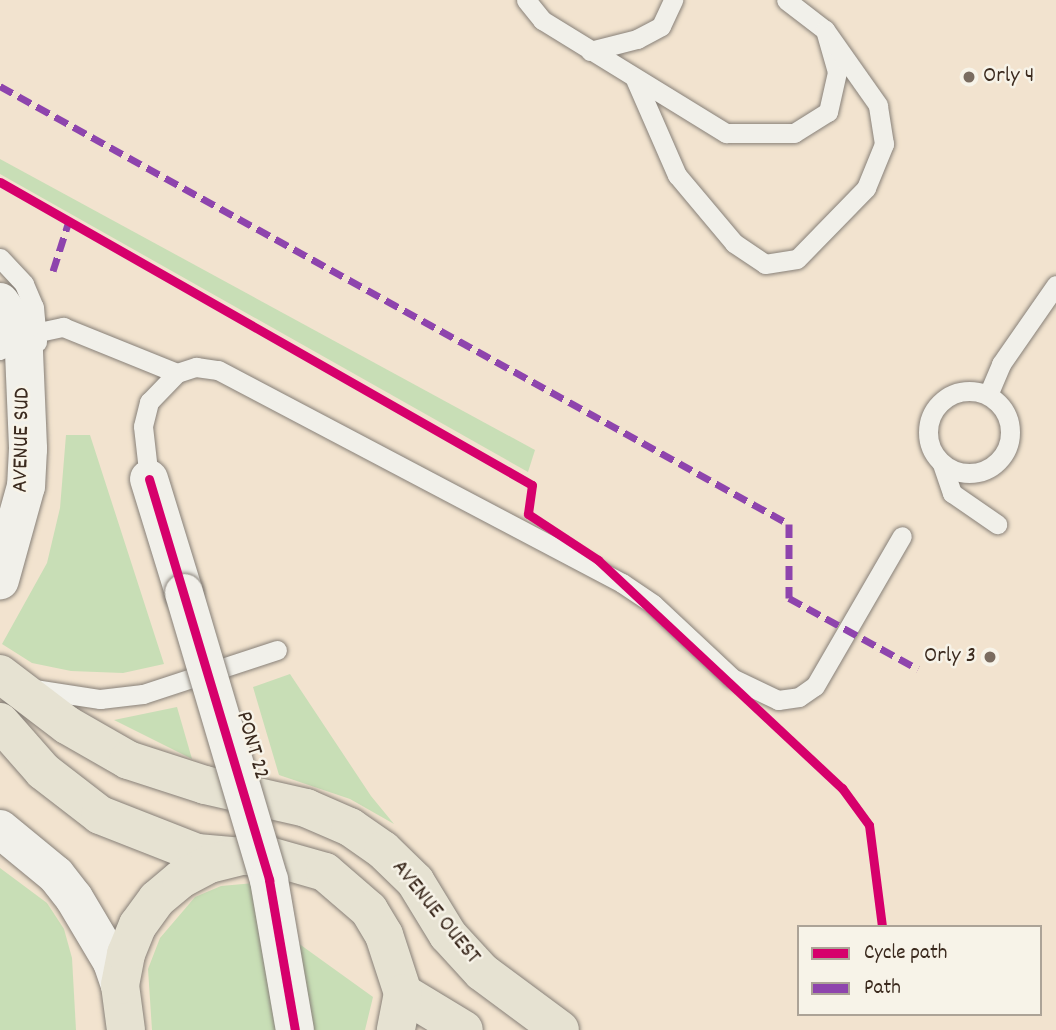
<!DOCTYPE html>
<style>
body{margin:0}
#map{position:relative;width:1056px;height:1030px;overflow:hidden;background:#eee7db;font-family:Dekko,sans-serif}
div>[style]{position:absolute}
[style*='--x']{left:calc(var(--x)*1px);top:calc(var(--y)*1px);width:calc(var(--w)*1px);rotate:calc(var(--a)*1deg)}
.built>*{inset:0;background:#f2e3cf}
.green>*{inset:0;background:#c8deb6}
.roads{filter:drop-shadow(0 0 2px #878078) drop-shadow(0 0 2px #878078)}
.service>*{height:19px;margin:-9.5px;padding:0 9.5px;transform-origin:9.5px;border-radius:9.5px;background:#f1f0ea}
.service>.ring{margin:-9.5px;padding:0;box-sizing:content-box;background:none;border:19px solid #f1f0ea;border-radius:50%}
.minor>*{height:38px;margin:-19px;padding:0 19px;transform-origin:19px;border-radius:19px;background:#f1f0ea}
.tertiary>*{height:38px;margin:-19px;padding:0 19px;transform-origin:19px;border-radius:19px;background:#f1f0ea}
.primary>*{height:38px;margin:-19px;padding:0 19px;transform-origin:19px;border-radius:19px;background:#e6e2d2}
.bridges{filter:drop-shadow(0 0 2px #878078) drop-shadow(0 0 2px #878078)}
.minor-bridge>*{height:38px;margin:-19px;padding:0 19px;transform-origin:19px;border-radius:19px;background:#f1f0ea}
.quiet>*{height:7px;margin-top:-3.5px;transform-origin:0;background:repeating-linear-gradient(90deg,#8e44ad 0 14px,transparent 0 21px)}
.cycleway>*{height:9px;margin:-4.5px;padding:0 4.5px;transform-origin:4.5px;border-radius:4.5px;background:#d6006c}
.dots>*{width:19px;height:19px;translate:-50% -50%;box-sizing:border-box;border:4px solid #f7f3e8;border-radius:50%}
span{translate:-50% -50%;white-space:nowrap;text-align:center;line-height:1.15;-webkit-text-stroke:5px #f7f3e8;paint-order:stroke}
.poi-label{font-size:23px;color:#3b2a1e}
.left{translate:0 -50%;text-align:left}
.right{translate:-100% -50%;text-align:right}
.street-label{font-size:23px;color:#3b2a1e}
.legend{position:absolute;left:797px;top:925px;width:245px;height:91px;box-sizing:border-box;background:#f7f3e8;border:2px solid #aca397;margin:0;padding:9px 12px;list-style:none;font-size:21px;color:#3b2a1e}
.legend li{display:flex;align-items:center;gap:14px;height:35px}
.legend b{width:35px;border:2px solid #aca397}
</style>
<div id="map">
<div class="built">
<div style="clip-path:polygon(evenodd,0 0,1056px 0,1056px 1030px,0 1030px,0 0,799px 927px,1040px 927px,1040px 1014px,799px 1014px,799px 927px)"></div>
</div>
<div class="green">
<div style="clip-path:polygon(0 159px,535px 450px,528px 472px,0 174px)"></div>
<div style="clip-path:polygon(66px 435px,90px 435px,164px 664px,123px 673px,71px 671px,32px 663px,2px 644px,47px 563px,60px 508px)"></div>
<div style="clip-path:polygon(290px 674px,371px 796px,394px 824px,350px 799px,279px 775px,253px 687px)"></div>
<div style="clip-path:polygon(177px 707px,192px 759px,114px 720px)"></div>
<div style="clip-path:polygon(0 868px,47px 903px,64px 929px,72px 958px,76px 1030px,0 1030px)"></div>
<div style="clip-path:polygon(254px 883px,291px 938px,373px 997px,365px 1030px,152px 1030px,148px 969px,160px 938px,195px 897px,221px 886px)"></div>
</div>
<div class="roads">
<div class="service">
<div style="--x:526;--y:0;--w:26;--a:51"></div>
<div style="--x:542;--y:20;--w:216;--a:31.6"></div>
<div style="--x:726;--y:133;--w:68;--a:0"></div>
<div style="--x:794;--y:133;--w:40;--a:-32"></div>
<div style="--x:828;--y:112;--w:41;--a:-77.3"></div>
<div style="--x:837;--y:72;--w:44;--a:-105.9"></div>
<div style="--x:825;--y:30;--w:49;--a:-142.4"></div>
<div style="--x:590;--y:51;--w:49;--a:-14.3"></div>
<div style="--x:637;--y:39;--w:27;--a:-28"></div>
<div style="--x:661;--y:26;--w:29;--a:-65"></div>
<div style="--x:635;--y:79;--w:105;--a:66.4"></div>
<div style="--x:677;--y:175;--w:89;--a:50"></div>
<div style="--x:734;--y:243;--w:37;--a:34"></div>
<div style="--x:765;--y:264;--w:32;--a:-9"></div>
<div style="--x:797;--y:259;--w:99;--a:-45.8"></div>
<div style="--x:866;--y:188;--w:48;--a:-67.8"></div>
<div style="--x:884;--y:144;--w:39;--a:-99"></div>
<div style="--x:878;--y:105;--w:92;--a:-125.2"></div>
<div style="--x:0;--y:258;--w:35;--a:47"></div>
<div style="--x:24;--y:284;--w:25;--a:67"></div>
<div style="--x:34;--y:307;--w:35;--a:85"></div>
<div style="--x:0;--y:350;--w:27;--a:-57"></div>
<div style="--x:15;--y:327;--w:25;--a:12"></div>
<div style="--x:39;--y:332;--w:25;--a:-12"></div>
<div style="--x:63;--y:327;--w:123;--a:22"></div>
<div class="ring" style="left:928px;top:391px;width:63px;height:63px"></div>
<div style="--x:988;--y:395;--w:34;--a:-67"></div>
<div style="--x:1001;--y:364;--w:96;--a:-55.2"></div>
<div style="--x:942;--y:464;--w:31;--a:71"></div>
<div style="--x:952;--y:493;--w:55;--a:34.6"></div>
<div style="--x:149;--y:479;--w:53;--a:-96.5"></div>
<div style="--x:143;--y:426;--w:25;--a:-76"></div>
<div style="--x:149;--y:402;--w:40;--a:-46"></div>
<div style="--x:177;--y:373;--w:20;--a:-18"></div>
<div style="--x:196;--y:367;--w:22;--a:8"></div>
<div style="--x:218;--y:370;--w:457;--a:27.8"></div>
<div style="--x:622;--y:583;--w:37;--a:34"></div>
<div style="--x:653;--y:604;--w:108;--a:43.1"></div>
<div style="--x:732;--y:678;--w:51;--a:25.6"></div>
<div style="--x:778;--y:700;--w:21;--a:-8"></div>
<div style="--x:799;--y:697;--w:19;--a:-35"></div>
<div style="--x:815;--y:686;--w:173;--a:-59.9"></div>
<div style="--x:34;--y:689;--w:67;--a:8.6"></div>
<div style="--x:100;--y:699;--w:43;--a:-6.6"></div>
<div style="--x:143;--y:694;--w:141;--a:-18.2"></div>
</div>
<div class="minor">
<div style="--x:0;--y:302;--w:21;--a:55"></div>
<div style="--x:12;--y:319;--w:35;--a:70"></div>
<div style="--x:24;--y:352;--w:97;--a:87.6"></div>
<div style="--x:28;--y:449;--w:37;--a:93"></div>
<div style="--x:26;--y:486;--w:98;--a:105.5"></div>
<div style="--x:149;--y:479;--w:119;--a:72.9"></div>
</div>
<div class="tertiary">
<div style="--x:0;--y:829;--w:72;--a:39.4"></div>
<div style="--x:56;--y:875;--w:29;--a:52"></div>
<div style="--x:74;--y:898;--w:74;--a:59.3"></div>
<div style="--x:112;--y:962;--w:24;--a:71"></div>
</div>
<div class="primary">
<div style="--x:0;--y:674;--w:84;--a:37.3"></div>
<div style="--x:67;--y:725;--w:70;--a:29.8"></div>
<div style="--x:128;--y:760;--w:81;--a:18"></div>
<div style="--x:205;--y:785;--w:104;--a:12.8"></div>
<div style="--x:306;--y:808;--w:48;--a:23.4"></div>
<div style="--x:350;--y:827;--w:40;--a:34.9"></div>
<div style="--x:383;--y:850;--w:45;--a:44.1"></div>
<div style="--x:415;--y:881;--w:63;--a:58.6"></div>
<div style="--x:448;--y:935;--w:50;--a:47.4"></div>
<div style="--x:482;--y:972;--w:97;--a:36.6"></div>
<div style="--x:0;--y:722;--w:65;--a:48.7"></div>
<div style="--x:43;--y:771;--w:72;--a:37.7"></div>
<div style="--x:100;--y:815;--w:104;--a:21.4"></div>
<div style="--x:197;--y:853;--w:37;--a:5"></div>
<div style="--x:403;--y:993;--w:71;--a:31.2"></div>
<div style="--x:126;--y:1030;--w:45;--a:-97.6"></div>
<div style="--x:120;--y:985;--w:32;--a:-79"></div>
<div style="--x:126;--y:954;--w:31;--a:-68"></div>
<div style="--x:138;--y:925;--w:32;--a:-54"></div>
<div style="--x:157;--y:899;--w:31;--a:-40"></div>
<div style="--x:181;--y:879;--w:32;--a:-28"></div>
<div style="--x:209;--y:864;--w:32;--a:-14"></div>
<div style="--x:240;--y:856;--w:29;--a:0"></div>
<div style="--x:269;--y:856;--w:58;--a:15.9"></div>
<div style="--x:325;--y:872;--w:58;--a:40.8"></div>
<div style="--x:369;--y:910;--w:29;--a:59"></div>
<div style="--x:384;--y:935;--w:61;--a:71.9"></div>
<div style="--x:403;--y:993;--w:38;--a:101"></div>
</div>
</div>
<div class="bridges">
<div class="minor-bridge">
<div style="--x:184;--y:593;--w:299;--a:73.5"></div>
<div style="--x:269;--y:880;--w:152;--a:80.2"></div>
</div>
</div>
<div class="quiet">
<div style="--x:0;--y:86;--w:902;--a:29.04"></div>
<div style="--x:789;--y:524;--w:74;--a:90"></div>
<div style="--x:789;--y:598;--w:147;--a:28.8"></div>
<div style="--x:53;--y:271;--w:52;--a:-72.3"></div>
</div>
<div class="cycleway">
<div style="--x:0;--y:182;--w:612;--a:29.66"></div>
<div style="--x:532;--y:485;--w:29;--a:98"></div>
<div style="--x:528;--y:514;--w:84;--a:33.3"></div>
<div style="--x:598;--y:560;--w:334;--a:43.1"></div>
<div style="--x:842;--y:788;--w:46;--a:53.9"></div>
<div style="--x:869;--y:825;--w:103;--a:82.7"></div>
<div style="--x:149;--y:479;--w:419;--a:73.3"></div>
<div style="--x:269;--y:880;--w:152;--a:80.2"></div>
</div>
<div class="dots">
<div style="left:969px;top:77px;background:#7a6c60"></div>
<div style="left:990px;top:657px;background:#7a6c60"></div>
</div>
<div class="poi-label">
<span class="left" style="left:983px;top:77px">Orly 4</span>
<span class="right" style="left:976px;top:657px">Orly 3</span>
</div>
<div class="street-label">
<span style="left:23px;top:440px;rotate:-89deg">AVENUE SUD</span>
<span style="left:251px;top:746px;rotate:74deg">PONT 22</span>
<span style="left:435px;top:913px;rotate:51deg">AVENUE OUEST</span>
</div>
<ul class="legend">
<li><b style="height:9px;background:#d6006c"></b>Cycle path</li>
<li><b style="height:9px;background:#8e44ad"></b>Path</li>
</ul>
</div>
